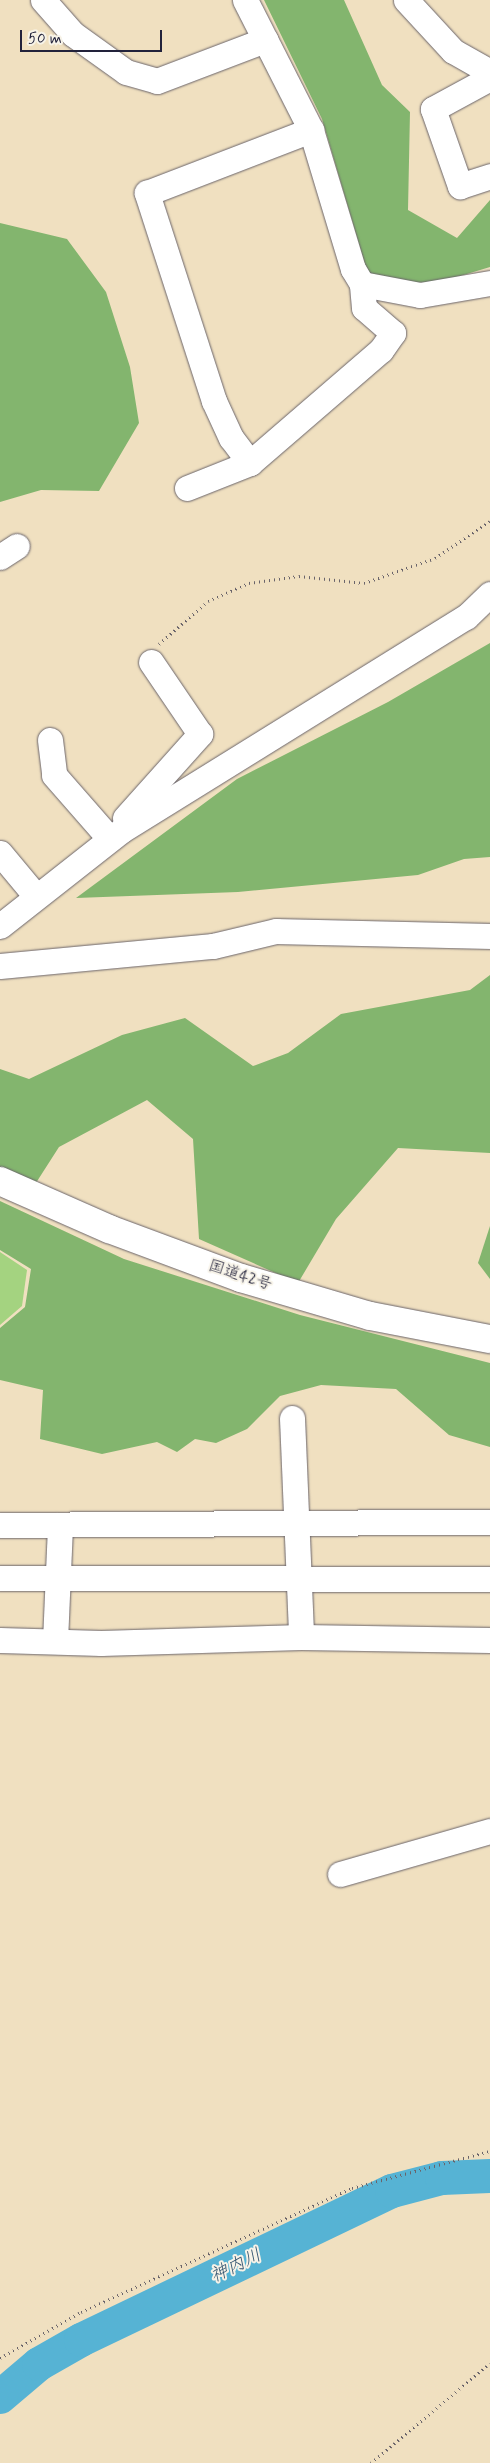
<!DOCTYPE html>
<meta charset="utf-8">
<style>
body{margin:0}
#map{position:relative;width:490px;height:2463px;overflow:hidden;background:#f0e0c0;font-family:Mynerve,"Klee One",sans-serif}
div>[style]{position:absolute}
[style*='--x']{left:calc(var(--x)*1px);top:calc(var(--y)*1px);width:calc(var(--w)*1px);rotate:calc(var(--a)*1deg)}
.green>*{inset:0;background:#a4d380}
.forest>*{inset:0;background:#83b56e}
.river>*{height:34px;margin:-17px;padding:0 17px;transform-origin:17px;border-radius:17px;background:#56b3d4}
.path>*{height:3px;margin-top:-1.5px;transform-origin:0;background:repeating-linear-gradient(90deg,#6a646a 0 1px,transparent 0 5px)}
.roads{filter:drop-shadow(0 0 1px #6a646a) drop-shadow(0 0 1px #6a646a)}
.minor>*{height:25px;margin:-12.5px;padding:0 12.5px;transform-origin:12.5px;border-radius:12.5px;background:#fff}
.highway>*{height:28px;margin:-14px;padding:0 14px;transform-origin:14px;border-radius:14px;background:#fff}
span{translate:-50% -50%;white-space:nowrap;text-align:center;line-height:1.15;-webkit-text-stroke:4px #f7f3e8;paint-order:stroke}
.street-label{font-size:16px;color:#22223b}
.water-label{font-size:18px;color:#345571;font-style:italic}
.scale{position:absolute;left:20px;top:30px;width:142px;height:22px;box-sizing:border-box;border:2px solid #22223b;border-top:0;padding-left:6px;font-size:15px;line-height:18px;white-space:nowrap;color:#22223b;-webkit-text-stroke:4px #f7f3e8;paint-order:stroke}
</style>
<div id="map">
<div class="green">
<div style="clip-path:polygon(0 1252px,27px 1270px,22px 1306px,0 1325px)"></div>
</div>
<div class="forest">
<div style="clip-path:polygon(264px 0,344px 0,382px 85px,410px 112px,408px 210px,457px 238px,490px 200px,490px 267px,447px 280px,388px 286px,367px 271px,322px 119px)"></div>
<div style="clip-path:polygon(0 223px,67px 239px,106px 292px,130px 367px,139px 423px,99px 491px,41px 490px,0 502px)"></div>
<div style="clip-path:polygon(490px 643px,490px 857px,464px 859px,418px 875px,238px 892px,76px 898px,237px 779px,388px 702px)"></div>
<div style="clip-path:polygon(490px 975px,490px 1153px,398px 1148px,336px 1219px,298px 1283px,199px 1239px,193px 1139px,147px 1100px,59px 1147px,34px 1186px,0 1167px,0 1069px,29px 1079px,122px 1035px,185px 1018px,253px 1066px,288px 1053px,341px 1014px,470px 990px)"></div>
<div style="clip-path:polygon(0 1201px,124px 1259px,300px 1315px,490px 1363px,490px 1447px,449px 1435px,396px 1389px,321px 1385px,280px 1396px,247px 1429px,216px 1443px,195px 1439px,177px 1452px,157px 1442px,102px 1454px,40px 1439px,43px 1390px,0 1380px,0 1328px,25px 1307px,31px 1269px,0 1250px)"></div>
<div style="clip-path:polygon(490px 1226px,490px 1279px,478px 1263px)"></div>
</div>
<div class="river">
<div style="--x:0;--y:2397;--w:51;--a:-40.2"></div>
<div style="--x:39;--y:2364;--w:48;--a:-29.7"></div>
<div style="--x:81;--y:2340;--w:345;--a:-25.6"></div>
<div style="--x:392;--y:2191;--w:52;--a:-14.6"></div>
<div style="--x:442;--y:2178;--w:48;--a:-2.4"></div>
</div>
<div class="path">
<div style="--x:159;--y:644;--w:65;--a:-41.3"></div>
<div style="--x:208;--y:601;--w:45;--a:-23.7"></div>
<div style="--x:249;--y:583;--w:50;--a:-8"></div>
<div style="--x:299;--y:576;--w:65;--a:6.1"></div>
<div style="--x:364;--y:583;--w:75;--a:-19.4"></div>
<div style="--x:435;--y:558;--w:66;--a:-33.9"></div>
<div style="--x:0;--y:2358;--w:93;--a:-29.6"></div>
<div style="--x:81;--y:2312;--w:298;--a:-24.6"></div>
<div style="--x:352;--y:2188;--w:143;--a:-15"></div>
<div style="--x:371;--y:2463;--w:155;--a:-40"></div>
</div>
<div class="roads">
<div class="minor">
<div style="--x:43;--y:0;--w:45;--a:48.6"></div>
<div style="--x:73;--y:34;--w:65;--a:35.6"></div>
<div style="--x:126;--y:72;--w:32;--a:16"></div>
<div style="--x:157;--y:81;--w:116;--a:-20.8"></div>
<div style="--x:245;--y:0;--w:146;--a:63.1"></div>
<div style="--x:311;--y:130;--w:145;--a:73.2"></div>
<div style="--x:353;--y:269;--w:17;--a:59"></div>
<div style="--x:362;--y:284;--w:59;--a:10.7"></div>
<div style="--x:420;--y:295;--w:71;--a:-9.7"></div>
<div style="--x:406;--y:0;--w:69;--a:47.3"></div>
<div style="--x:453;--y:51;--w:43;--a:29.6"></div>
<div style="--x:490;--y:78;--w:65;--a:151.5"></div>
<div style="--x:433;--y:109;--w:82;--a:70.7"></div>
<div style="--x:460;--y:186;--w:32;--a:-18"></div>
<div style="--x:250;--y:463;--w:31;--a:-127"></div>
<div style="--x:231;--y:438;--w:41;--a:-114.7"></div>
<div style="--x:214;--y:401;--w:219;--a:-107.9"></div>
<div style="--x:147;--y:193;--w:176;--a:-21"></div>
<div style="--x:187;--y:488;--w:68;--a:-21.6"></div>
<div style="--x:250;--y:463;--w:173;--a:-40.8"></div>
<div style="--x:381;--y:350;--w:21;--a:-55"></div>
<div style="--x:393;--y:333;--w:38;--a:-139"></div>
<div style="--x:364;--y:308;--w:24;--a:-95"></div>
<div style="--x:0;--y:557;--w:20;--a:-33"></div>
<div style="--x:50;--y:740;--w:35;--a:83"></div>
<div style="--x:54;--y:775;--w:85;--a:48.8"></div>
<div style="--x:125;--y:818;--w:113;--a:-48.2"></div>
<div style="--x:200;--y:734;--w:87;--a:-124.2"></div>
<div style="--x:0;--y:853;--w:55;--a:50.2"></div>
<div style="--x:0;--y:926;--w:155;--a:-38.2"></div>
<div style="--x:122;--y:830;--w:405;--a:-31.8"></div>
<div style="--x:466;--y:617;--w:33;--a:-44"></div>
<div style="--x:0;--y:966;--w:214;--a:-5.4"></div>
<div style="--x:213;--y:946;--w:65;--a:-13.4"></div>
<div style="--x:276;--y:931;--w:214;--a:1.3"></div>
<div style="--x:292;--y:1418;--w:219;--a:87.6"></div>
<div style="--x:0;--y:1525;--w:490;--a:-0.4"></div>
<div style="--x:0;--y:1578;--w:490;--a:0.1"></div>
<div style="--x:0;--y:1640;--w:101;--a:1.7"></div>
<div style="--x:101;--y:1643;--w:200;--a:-1.7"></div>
<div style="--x:301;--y:1637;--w:189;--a:0.9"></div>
<div style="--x:55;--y:1641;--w:116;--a:-87.5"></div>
<div style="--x:340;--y:1874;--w:156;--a:-16"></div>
</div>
<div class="highway">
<div style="--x:0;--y:1181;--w:119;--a:23.8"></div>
<div style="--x:109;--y:1229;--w:141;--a:20.4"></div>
<div style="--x:241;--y:1278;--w:134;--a:16.4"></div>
<div style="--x:370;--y:1316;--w:122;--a:10.9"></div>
</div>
</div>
<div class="street-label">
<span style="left:240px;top:1276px;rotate:18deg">国道42号</span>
</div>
<div class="water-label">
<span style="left:236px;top:2266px;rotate:-26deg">神内川</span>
</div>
<div class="scale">50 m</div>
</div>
